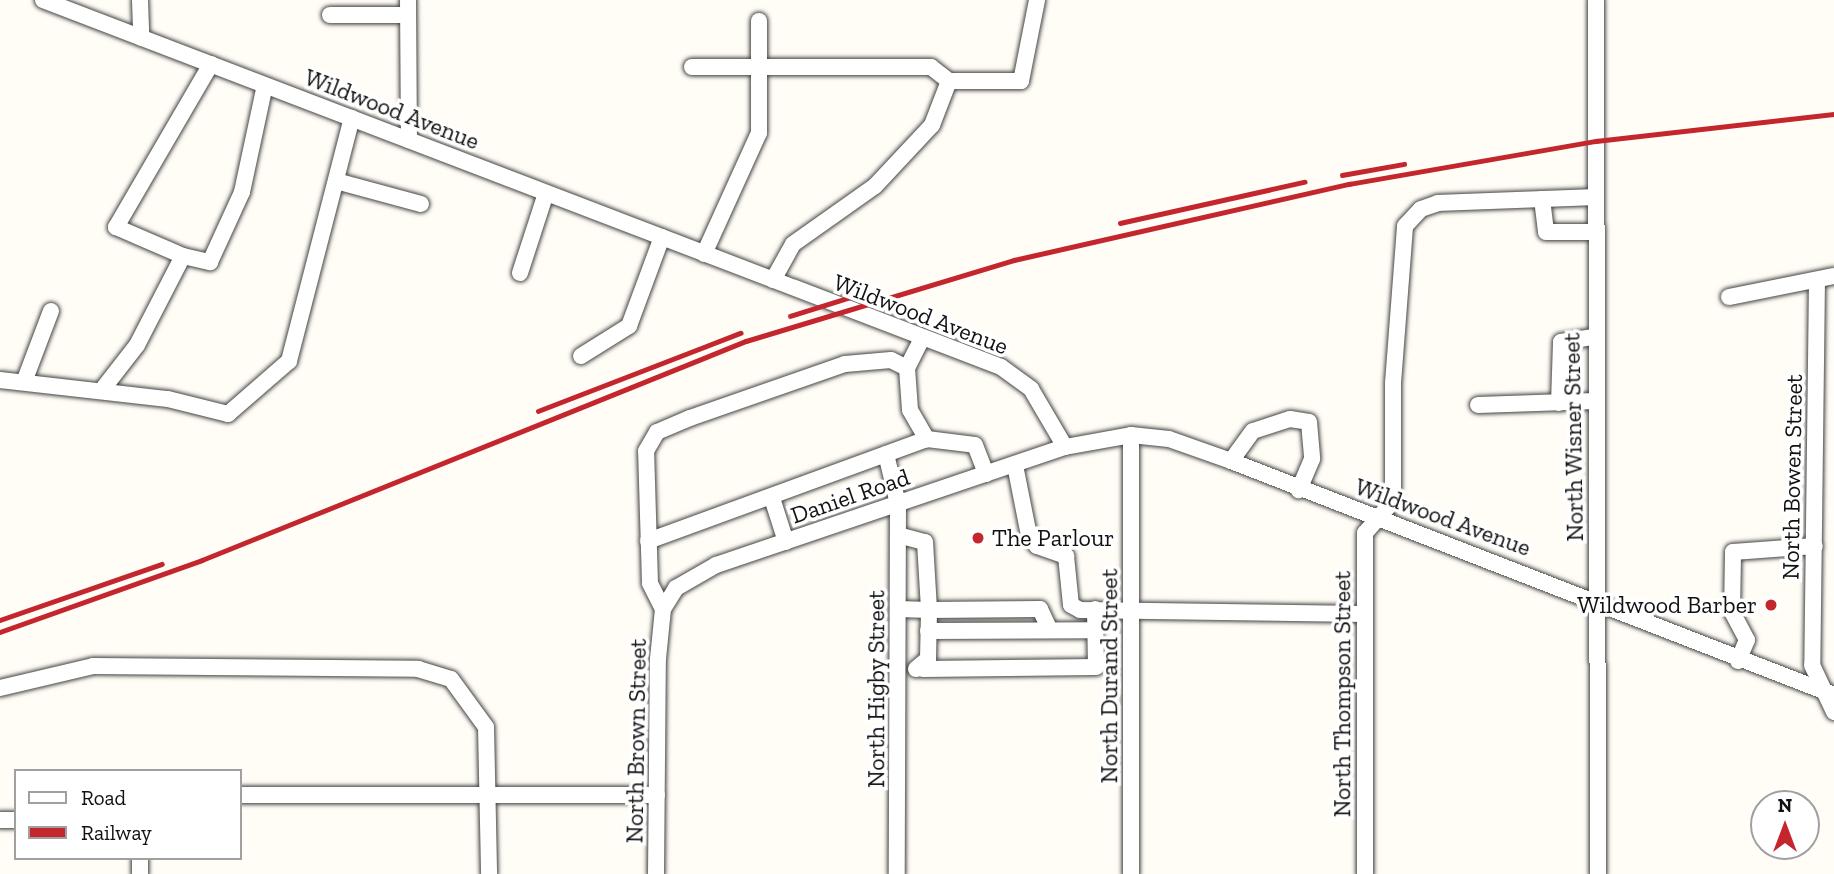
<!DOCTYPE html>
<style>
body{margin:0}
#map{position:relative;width:1834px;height:874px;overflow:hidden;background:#fffdf5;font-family:"Zilla Slab",serif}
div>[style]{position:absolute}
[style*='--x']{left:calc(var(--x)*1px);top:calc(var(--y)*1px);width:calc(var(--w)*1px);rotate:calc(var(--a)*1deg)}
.roads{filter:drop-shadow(0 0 2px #444) drop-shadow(0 0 2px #444)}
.minor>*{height:16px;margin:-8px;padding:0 8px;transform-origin:8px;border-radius:8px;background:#fff}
.rail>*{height:4.5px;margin:-2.25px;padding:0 2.25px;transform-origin:2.25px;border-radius:2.25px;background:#c4262e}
.dots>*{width:19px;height:19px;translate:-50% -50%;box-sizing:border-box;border:4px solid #fff;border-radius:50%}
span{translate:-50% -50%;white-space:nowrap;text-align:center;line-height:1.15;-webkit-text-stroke:7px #fff;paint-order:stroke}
.street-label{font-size:24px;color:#111}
.poi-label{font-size:24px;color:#111}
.left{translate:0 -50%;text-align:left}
.right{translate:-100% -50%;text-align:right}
.legend{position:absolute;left:14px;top:769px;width:228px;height:91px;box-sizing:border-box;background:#fff;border:2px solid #a0a0a0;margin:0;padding:9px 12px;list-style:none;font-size:21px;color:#111}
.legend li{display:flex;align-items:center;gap:14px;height:35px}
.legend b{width:35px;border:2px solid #a0a0a0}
.north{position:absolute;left:1750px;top:790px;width:70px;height:70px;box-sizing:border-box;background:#fff;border:2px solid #a0a0a0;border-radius:50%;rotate:0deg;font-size:19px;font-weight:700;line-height:28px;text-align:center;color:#111}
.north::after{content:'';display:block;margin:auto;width:24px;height:32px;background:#c4262e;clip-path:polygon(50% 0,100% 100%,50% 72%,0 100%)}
</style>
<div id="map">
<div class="roads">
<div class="minor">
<div style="--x:43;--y:0;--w:1026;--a:20.96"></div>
<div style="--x:1001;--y:367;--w:37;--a:36"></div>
<div style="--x:1031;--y:389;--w:67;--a:59.6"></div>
<div style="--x:140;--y:0;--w:38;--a:88"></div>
<div style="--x:408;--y:0;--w:140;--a:89.6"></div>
<div style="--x:1596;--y:0;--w:874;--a:89.87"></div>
<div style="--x:330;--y:15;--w:78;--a:0"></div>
<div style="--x:211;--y:64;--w:189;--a:120.2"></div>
<div style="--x:116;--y:227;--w:73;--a:23.4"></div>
<div style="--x:183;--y:256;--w:28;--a:13"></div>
<div style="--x:210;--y:262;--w:77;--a:-65.4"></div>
<div style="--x:242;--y:192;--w:109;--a:-77.9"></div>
<div style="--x:692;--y:67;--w:239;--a:0"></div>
<div style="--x:931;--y:67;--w:23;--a:38"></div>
<div style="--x:949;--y:81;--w:72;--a:0"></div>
<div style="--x:1021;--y:81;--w:83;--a:-78.8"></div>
<div style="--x:336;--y:181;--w:88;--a:15.1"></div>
<div style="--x:1542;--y:199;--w:33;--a:83"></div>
<div style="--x:1546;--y:232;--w:49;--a:0"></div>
<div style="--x:704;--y:254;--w:133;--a:-65.6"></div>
<div style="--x:759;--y:133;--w:112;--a:-90"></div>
<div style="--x:520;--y:273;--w:84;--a:-72"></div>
<div style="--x:773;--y:280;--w:41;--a:-60.9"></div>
<div style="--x:793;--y:244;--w:100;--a:-35.3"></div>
<div style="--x:875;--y:186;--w:83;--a:-46.9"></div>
<div style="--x:932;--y:125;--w:47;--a:-68.9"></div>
<div style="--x:1817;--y:280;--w:385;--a:90.7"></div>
<div style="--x:1812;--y:665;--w:52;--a:64.9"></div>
<div style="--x:1729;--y:297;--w:107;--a:-11.3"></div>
<div style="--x:581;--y:356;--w:57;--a:-32"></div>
<div style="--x:629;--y:326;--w:95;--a:-69.7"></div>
<div style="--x:907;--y:368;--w:34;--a:-63"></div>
<div style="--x:0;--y:380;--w:169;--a:6.5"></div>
<div style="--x:168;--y:399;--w:62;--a:14"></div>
<div style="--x:228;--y:414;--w:81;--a:-41"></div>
<div style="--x:289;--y:361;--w:251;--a:-75.5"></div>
<div style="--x:24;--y:382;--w:76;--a:-69.2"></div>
<div style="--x:102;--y:390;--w:57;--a:-52.1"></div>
<div style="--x:137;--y:345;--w:100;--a:-62.7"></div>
<div style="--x:1559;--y:403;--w:61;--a:-88.1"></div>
<div style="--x:1561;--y:342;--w:33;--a:-9"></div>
<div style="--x:1478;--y:405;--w:117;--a:-2"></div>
<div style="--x:886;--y:454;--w:51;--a:76.5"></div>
<div style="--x:898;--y:504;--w:370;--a:90.2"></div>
<div style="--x:1231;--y:461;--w:37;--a:-54"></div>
<div style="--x:1253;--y:431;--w:39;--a:-18"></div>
<div style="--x:1290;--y:419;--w:19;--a:9"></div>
<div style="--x:1309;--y:422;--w:37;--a:85"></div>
<div style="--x:1312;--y:459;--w:34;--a:113"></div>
<div style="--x:1015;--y:465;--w:72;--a:78.8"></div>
<div style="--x:1029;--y:536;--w:13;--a:51"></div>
<div style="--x:1037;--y:546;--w:31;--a:19"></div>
<div style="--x:1066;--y:556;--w:49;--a:84.2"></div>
<div style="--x:1071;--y:605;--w:10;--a:29"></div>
<div style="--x:1080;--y:610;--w:284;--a:0.8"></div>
<div style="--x:772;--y:498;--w:46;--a:72.3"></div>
<div style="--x:898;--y:535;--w:28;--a:15"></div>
<div style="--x:925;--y:542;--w:68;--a:86.6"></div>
<div style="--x:929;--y:610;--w:30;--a:-178"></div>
<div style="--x:648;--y:541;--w:297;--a:-20.1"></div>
<div style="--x:663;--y:609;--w:29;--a:-117"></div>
<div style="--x:650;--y:583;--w:132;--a:-91.7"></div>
<div style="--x:646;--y:451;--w:22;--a:-60"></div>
<div style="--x:657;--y:432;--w:36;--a:-23"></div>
<div style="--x:690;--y:418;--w:164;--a:-19.2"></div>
<div style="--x:845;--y:364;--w:46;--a:-5"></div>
<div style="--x:891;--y:360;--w:18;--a:27"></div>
<div style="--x:907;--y:368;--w:42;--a:85.9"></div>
<div style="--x:910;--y:410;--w:34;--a:60"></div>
<div style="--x:927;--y:439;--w:48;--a:7.1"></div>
<div style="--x:975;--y:445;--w:31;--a:69"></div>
<div style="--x:928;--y:631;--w:167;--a:-0.3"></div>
<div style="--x:1738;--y:661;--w:23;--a:-67"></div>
<div style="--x:1747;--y:640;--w:32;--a:-118"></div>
<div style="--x:1732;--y:612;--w:60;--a:-89"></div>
<div style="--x:1733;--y:552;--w:82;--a:-4.2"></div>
<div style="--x:916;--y:669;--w:16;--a:-40"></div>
<div style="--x:928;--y:659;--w:49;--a:-88.8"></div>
<div style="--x:929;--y:610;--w:111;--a:-0.5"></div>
<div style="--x:1040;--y:609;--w:23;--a:65"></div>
<div style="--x:923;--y:669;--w:173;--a:-0.7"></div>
<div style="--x:1096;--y:667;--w:58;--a:-91"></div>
<div style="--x:0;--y:688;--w:96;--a:-13.3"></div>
<div style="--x:93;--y:666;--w:325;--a:0.5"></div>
<div style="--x:418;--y:669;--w:34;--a:17"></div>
<div style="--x:451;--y:679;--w:59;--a:53.9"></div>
<div style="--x:486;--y:727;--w:147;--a:88.8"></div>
<div style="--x:240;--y:795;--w:417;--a:0"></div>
<div style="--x:0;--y:820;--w:16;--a:0"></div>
<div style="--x:140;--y:858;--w:16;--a:90"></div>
<div style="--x:656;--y:874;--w:215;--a:-89.5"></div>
<div style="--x:658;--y:659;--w:50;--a:-84.3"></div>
<div style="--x:663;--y:609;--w:25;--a:-58"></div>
<div style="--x:676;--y:588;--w:46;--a:-29.9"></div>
<div style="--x:716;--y:565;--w:368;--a:-18.7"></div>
<div style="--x:1065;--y:447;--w:67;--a:-10.3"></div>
<div style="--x:1131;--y:435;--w:38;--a:6"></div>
<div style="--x:1169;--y:439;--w:66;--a:19.5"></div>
<div style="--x:1231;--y:461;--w:647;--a:21.21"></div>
<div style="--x:1131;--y:874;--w:439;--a:-90"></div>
<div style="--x:1365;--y:874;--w:341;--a:-90"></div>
<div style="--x:1365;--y:533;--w:43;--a:-48.8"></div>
<div style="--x:1393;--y:501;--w:118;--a:-90"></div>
<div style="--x:1393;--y:383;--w:157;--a:-85.6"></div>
<div style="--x:1405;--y:226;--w:23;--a:-47"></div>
<div style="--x:1421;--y:209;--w:18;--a:-19"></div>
<div style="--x:1438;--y:203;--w:157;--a:-2.2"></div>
</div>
</div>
<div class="rail">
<div style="--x:1342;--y:175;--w:63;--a:-10.1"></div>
<div style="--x:1120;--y:223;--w:189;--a:-12.6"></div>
<div style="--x:790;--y:316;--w:73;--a:-17.4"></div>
<div style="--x:538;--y:411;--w:217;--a:-21.1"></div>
<div style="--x:0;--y:620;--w:171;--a:-19.1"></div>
<div style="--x:0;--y:632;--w:214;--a:-19.6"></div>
<div style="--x:202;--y:560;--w:586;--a:-21.93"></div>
<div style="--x:746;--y:341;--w:280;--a:-16.8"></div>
<div style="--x:1014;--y:260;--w:344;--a:-12.8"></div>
<div style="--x:1349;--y:184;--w:251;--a:-9.9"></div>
<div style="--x:1596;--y:141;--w:240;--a:-6.5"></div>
</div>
<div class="dots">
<div style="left:978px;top:538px;background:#c4262e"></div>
<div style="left:1771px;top:605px;background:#c4262e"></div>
</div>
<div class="street-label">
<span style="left:392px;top:109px;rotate:21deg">Wildwood Avenue</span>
<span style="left:921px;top:314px;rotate:21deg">Wildwood Avenue</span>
<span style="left:1573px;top:437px;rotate:-91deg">North Wisner Street</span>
<span style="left:1792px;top:477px;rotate:-89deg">North Bowen Street</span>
<span style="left:850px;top:496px;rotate:-19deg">Daniel Road</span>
<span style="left:1443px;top:517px;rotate:20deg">Wildwood Avenue</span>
<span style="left:1109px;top:676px;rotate:-90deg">North Durand Street</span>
<span style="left:876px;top:689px;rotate:-90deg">North Higby Street</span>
<span style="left:1342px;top:694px;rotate:-90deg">North Thompson Street</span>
<span style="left:636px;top:741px;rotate:-89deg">North Brown Street</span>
</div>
<div class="poi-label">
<span class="left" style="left:992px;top:538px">The Parlour</span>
<span class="right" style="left:1757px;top:605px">Wildwood Barber</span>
</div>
<ul class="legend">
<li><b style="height:9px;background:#fff"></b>Road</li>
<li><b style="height:9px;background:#c4262e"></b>Railway</li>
</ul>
<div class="north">N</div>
</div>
